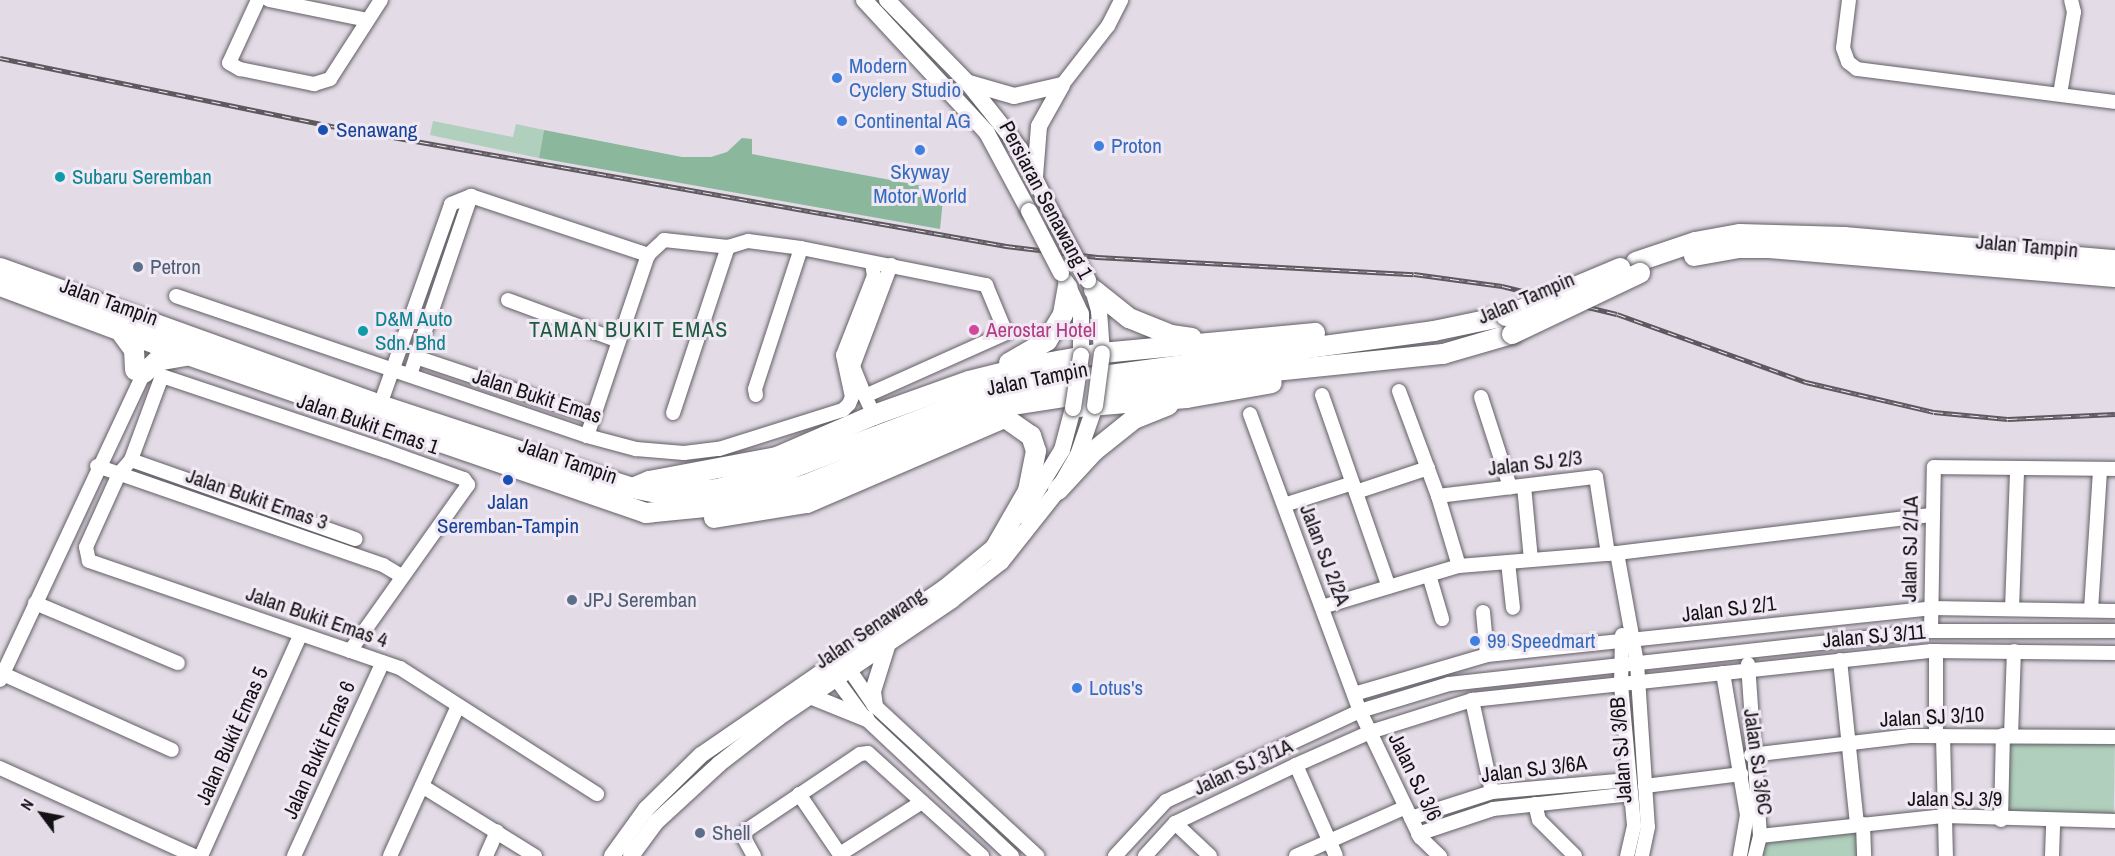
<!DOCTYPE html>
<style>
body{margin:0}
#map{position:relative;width:2115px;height:856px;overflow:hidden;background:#e3dce6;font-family:"Archivo Narrow",sans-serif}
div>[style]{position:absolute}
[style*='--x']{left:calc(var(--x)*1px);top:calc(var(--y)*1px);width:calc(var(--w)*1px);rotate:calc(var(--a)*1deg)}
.green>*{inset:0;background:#b0cfbc;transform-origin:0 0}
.forest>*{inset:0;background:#8bb79d}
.roads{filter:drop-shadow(0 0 2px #635e66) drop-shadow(0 0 2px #635e66)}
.minor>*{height:14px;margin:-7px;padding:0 7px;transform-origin:7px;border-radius:7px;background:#fff}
.major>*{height:16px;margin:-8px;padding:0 8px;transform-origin:8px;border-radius:8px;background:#fff}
.highway>*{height:20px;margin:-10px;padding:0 10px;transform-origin:10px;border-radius:10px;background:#fff}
.rail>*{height:5px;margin-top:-2.5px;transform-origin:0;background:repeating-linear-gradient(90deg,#f0e9f3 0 9px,#5d595f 0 18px);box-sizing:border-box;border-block:2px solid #5d595f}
.bridges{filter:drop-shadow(0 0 2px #635e66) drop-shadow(0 0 2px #635e66)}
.major-bridge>*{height:16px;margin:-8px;padding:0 8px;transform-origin:8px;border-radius:8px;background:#fff}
.highway-bridge>*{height:20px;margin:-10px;padding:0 10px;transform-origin:10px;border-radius:10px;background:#fff}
.dots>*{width:16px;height:16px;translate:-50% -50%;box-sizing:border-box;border:3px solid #f0e9f3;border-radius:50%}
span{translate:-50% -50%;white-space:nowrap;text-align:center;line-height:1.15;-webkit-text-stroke:6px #f0e9f3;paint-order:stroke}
.shop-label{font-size:21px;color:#366cbe}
.left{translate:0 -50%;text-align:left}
.transit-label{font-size:21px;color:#164399}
.culture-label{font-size:21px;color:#0d838f}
.street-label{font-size:21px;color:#141215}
.service-label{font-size:21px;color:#4e5e75}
.hotel-label{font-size:21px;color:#b23c85}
.neighbourhood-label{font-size:22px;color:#1b5a3d;letter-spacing:1.5px}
.north{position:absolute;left:12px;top:784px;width:60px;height:60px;-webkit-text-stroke:4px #f0e9f3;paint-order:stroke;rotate:302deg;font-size:16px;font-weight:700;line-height:24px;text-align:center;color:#141215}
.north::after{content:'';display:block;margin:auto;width:21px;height:27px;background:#141215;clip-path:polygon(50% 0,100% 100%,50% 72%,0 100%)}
</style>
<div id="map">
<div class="green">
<div style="clip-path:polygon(433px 121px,513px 137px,516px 124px,544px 130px,539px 158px,430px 135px)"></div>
<div style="left:2002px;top:738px;width:113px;height:80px;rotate:1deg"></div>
<div style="clip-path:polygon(1858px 831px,1858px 856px,1760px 856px,1763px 842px)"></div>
</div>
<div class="forest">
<div style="clip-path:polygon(544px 130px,682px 157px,711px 157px,727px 152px,742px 138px,752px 139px,752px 154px,944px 190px,940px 229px,539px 158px)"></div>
</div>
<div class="roads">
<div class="minor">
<div style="--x:258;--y:0;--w:69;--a:114.7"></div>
<div style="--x:229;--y:63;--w:13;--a:29"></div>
<div style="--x:240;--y:69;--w:76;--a:11.5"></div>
<div style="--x:314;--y:84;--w:17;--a:-17"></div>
<div style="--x:330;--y:79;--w:94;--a:-57.2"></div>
<div style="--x:269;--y:0;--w:100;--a:11.5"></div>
<div style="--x:1849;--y:0;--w:48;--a:97.1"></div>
<div style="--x:1843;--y:48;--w:15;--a:70"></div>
<div style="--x:1848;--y:62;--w:11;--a:38"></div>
<div style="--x:1857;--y:69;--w:260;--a:7.3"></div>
<div style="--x:1062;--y:85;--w:75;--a:-52.1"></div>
<div style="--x:1108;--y:26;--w:29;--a:-63"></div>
<div style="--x:2060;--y:94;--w:83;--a:-80.3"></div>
<div style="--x:2074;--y:12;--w:12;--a:-104"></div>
<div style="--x:176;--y:296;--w:434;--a:18.8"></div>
<div style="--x:587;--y:436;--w:51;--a:14.9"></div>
<div style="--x:636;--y:449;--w:48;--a:4.8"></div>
<div style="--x:684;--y:453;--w:35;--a:-7"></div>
<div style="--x:719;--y:449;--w:130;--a:-17.5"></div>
<div style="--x:843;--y:410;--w:8;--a:-45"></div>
<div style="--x:849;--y:404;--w:8;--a:-67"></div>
<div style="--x:852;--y:397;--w:43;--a:-102.1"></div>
<div style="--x:843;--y:355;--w:85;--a:-68.6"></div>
<div style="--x:874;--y:276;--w:12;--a:-99"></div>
<div style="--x:508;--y:300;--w:118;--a:20.3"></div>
<div style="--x:416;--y:357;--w:188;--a:18.6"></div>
<div style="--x:410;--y:375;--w:189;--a:-71.2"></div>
<div style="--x:1399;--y:391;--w:112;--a:69.6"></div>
<div style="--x:1438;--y:496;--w:73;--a:73.3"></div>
<div style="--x:756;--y:395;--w:6;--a:-99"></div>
<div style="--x:755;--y:389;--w:148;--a:-71.9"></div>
<div style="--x:1322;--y:395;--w:203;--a:70.8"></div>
<div style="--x:865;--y:396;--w:32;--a:-112"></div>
<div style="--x:853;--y:366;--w:108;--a:-69.4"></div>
<div style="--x:1481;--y:397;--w:95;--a:72.1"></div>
<div style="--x:380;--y:405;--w:213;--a:-70.5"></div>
<div style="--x:451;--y:204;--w:22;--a:-22"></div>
<div style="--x:471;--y:196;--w:187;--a:18.4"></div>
<div style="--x:673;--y:413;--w:175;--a:-71.7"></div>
<div style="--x:1250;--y:414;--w:317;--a:69.7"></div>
<div style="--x:1360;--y:711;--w:140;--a:64.5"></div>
<div style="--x:1420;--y:837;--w:28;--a:44"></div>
<div style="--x:587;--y:436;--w:191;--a:-71.4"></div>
<div style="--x:648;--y:255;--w:22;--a:-43"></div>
<div style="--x:664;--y:240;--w:64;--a:6.2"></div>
<div style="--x:728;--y:247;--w:21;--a:-17"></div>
<div style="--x:748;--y:241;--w:53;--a:7.5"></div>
<div style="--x:801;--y:248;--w:189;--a:11.3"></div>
<div style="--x:986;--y:285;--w:52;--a:67.4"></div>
<div style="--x:1006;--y:333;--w:154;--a:155.9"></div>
<div style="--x:865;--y:396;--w:21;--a:65"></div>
<div style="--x:131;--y:460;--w:238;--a:19.4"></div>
<div style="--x:97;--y:466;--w:303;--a:19.1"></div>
<div style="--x:383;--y:565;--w:21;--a:31"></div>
<div style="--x:1524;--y:486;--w:74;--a:84.6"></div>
<div style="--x:1356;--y:492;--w:76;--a:-18.4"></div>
<div style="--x:1438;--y:496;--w:159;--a:-6.9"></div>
<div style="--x:1596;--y:477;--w:78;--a:81.1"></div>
<div style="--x:1284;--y:505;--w:72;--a:-17.7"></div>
<div style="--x:1617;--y:553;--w:112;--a:79.7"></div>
<div style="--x:1637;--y:663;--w:164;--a:86.2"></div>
<div style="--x:1648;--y:827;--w:30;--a:102"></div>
<div style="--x:1508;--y:562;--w:46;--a:83.8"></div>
<div style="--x:1429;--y:575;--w:46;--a:73.5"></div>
<div style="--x:35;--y:603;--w:155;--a:22.8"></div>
<div style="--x:1322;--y:607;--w:143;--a:-16.7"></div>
<div style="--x:1459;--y:566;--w:159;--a:-4.7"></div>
<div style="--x:1617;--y:553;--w:316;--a:-6.9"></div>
<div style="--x:2012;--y:609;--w:138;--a:-87.9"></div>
<div style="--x:2091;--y:610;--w:141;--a:-86.3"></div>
<div style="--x:1483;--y:612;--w:43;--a:84.7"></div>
<div style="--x:1931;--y:631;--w:164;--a:-89"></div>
<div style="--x:1934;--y:467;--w:181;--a:0.6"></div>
<div style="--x:1622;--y:635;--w:50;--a:91.1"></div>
<div style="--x:1621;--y:685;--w:142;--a:84.7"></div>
<div style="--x:1634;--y:826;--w:31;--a:103"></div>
<div style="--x:350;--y:651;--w:204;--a:-54.6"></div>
<div style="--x:468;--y:485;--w:7;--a:-124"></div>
<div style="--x:464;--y:479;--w:83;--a:-160.3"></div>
<div style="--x:386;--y:451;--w:236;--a:-161.5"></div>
<div style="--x:162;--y:376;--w:90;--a:110.3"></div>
<div style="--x:131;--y:460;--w:18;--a:131"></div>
<div style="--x:119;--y:474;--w:80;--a:114.3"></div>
<div style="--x:86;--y:547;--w:14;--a:78"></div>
<div style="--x:89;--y:561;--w:329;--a:19"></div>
<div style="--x:400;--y:668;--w:234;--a:32.6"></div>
<div style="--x:1840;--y:660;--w:166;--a:84.1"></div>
<div style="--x:845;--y:663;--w:50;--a:55.7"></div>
<div style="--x:873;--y:704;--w:224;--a:42.8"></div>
<div style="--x:1748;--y:664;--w:172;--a:86"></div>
<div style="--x:1760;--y:836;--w:21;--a:104"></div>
<div style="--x:831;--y:672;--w:56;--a:53.7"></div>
<div style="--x:864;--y:717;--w:203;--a:43.2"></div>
<div style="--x:1723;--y:673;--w:144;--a:80.4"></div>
<div style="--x:1747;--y:815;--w:42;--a:99.7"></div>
<div style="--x:3;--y:674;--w:185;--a:24.2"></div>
<div style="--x:0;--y:680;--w:347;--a:-64.9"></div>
<div style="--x:1354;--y:694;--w:139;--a:-16.3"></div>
<div style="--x:1487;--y:655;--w:446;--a:-6"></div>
<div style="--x:1931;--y:608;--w:184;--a:0.9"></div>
<div style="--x:1472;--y:700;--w:94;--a:77.7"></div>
<div style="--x:1936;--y:736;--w:85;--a:-90"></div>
<div style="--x:1943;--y:736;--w:120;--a:88.6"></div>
<div style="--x:2011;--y:736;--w:85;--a:-88"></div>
<div style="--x:1751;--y:755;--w:160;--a:-6.8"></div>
<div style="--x:1910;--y:736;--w:205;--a:0.3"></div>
<div style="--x:1296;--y:765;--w:99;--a:66.3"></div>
<div style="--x:0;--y:768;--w:213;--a:24.4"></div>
<div style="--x:422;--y:786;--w:133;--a:31.8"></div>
<div style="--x:1645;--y:786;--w:97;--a:-7.1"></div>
<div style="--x:799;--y:794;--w:75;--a:55.9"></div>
<div style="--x:1535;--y:804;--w:16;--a:76"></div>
<div style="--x:1539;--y:820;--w:51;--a:45"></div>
<div style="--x:1411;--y:818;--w:85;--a:-17.8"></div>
<div style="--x:1492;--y:792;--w:137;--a:-5"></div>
<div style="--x:2001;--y:820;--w:85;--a:-88.7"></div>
<div style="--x:1175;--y:823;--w:48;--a:43.3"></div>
<div style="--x:1863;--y:824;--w:32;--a:88"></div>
<div style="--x:1418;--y:834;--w:79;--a:-18.4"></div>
<div style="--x:1493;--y:809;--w:139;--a:-6.2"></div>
<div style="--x:1760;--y:836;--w:186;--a:-6.2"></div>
<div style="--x:1945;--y:816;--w:170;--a:1.7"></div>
<div style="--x:840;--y:854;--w:97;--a:-32.4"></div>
<div style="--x:201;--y:856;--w:243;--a:-65.8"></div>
<div style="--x:294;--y:856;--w:213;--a:-65.4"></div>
<div style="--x:390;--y:856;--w:165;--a:-65.6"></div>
<div style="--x:486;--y:856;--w:27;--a:-66"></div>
<div style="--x:754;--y:856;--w:23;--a:-119"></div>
<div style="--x:743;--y:836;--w:7;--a:-56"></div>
<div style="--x:747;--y:830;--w:136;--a:-33.9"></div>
<div style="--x:860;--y:754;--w:8;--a:-7"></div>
<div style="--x:868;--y:753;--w:154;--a:42.1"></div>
<div style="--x:1115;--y:856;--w:75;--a:-47.2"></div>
<div style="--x:1166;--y:801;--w:214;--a:-24.9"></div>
<div style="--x:1360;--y:711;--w:93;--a:-16.9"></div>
<div style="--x:1449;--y:684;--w:485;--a:-6.3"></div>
<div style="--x:1931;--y:631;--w:184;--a:0"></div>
<div style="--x:1145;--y:856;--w:45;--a:-47.7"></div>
<div style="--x:1175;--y:823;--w:134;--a:-25.6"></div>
<div style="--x:1296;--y:765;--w:81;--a:-24"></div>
<div style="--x:1370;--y:732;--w:107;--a:-17.4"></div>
<div style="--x:1472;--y:700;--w:462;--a:-6.1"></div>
<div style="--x:1931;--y:651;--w:184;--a:0.6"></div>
<div style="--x:1296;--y:856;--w:120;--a:-24"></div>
<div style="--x:2052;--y:856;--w:35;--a:-88"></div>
</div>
<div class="major">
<div style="--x:864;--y:0;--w:181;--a:47.2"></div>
<div style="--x:987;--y:133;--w:89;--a:61.7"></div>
<div style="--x:887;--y:0;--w:116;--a:45.7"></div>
<div style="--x:968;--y:83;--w:63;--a:51.5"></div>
<div style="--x:1007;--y:132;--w:21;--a:53"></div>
<div style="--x:1020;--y:149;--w:85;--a:63.4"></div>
<div style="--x:969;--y:83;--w:47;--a:16.1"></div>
<div style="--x:1014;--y:96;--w:49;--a:-12.9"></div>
<div style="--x:1035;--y:176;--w:50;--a:-85.4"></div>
<div style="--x:1039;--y:126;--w:47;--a:-60.7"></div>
<div style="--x:1066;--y:282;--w:35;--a:65"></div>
<div style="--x:1081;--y:314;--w:42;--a:90"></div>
<div style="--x:1092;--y:286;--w:26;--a:74"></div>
<div style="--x:1099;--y:311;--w:42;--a:85.9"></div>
<div style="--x:1022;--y:515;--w:76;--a:-58.4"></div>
<div style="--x:1062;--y:450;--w:43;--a:-75.3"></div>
<div style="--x:810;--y:696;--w:61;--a:22"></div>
<div style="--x:875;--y:706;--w:15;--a:-98"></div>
<div style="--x:873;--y:691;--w:50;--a:-72.6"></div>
<div style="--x:612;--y:856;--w:58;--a:-54.1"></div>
<div style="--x:646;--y:809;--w:77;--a:-44.5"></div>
<div style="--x:701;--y:755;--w:295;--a:-34.5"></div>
<div style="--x:944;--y:588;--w:75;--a:-39.6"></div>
<div style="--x:631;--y:856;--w:42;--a:-53.7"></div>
<div style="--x:656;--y:822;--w:86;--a:-42.6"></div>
<div style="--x:719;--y:764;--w:75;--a:-37.9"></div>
<div style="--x:778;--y:718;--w:210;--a:-34.1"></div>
<div style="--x:952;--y:600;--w:62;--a:-37.8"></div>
<div style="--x:1001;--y:562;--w:92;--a:-51.6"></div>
<div style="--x:1058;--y:490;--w:40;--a:-60.3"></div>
<div style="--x:1078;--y:455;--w:52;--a:-70.9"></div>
</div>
<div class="highway">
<div style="--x:1694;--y:256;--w:46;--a:-10.1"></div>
<div style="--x:1739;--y:248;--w:30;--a:0"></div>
<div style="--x:1769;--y:248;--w:347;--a:4.8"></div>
<div style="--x:1636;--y:262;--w:62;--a:-18.7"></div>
<div style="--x:1695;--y:242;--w:46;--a:-10.1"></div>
<div style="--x:1740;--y:234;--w:104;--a:1.7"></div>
<div style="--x:1844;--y:237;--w:272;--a:4.9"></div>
<div style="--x:0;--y:268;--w:404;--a:19.8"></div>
<div style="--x:380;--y:405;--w:265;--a:18.2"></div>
<div style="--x:632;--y:488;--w:32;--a:11"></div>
<div style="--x:663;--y:494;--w:55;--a:-5.2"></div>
<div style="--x:718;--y:489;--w:75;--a:-15.5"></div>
<div style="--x:790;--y:469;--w:222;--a:-20.8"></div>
<div style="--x:998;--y:390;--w:440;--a:-7.7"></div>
<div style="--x:1434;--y:331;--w:74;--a:-11.8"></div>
<div style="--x:0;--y:286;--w:166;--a:20.4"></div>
<div style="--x:156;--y:344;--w:518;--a:19.03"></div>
<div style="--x:646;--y:513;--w:80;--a:-5.7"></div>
<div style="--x:726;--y:505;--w:81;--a:-14.2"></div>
<div style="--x:805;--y:485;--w:209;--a:-21.9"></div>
<div style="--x:999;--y:407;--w:150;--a:-8.8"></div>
<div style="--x:1147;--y:384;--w:298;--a:-5.8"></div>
<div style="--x:1443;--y:354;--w:72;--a:-16.2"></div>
<div style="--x:1094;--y:290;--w:45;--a:38.7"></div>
<div style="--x:1129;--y:318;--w:45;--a:22"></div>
<div style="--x:1171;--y:335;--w:21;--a:8"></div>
<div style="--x:121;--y:332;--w:22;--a:54"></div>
<div style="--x:134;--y:350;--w:20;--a:87"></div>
<div style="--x:1009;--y:363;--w:44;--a:-30.1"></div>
<div style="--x:1047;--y:341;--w:31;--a:-59"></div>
<div style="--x:1063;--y:314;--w:27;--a:-80"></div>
<div style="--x:144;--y:373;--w:18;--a:-43"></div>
<div style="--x:157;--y:361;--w:29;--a:-10"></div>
<div style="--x:1078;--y:407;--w:109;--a:-4.7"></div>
<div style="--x:1187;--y:398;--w:86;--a:-10"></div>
<div style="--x:635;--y:487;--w:15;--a:-23"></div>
<div style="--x:649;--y:481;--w:130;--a:-10.6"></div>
<div style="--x:777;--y:457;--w:106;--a:-23.4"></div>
<div style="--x:874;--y:415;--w:101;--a:-19.7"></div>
<div style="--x:969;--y:381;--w:62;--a:-14"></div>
<div style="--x:1029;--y:366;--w:74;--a:-10.1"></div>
<div style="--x:1102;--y:353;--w:214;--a:-5.4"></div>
<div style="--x:1058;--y:490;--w:53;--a:-47.3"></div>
<div style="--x:1094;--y:451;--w:51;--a:-38.7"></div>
<div style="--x:1134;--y:419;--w:37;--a:-22"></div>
<div style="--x:714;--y:518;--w:94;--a:-9.2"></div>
<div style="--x:807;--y:503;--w:212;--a:-23.3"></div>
<div style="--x:994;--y:550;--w:68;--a:-60"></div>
<div style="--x:1028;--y:491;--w:41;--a:-78.7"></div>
<div style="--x:1036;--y:451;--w:16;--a:-108"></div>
<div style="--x:1031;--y:436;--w:32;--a:-145"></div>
</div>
</div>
<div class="rail">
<div style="--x:0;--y:58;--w:338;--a:11.6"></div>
<div style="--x:331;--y:126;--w:686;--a:10.08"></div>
<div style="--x:1006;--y:246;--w:92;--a:6.9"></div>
<div style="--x:1097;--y:257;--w:317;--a:3.1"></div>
<div style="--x:1414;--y:274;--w:89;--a:7.8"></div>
<div style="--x:1502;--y:286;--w:118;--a:13.7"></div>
<div style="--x:1617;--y:314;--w:201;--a:19.8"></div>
<div style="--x:1806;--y:382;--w:131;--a:13.2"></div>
<div style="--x:1934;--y:412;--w:74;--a:5.4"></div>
<div style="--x:2008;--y:419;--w:107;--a:-2.7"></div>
</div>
<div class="bridges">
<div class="major-bridge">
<div style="--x:1029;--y:211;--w:70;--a:62.7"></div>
<div style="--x:1058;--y:225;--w:63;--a:61.4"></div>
<div style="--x:1095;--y:406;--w:53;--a:-82.5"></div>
<div style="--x:1073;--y:408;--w:53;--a:-81.3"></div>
</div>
<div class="highway-bridge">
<div style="--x:1506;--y:316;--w:124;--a:-22.8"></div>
<div style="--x:1512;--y:334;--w:142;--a:-25.5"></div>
</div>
</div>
<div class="dots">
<div style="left:837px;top:78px;background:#3f7fe0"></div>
<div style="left:842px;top:121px;background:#3f7fe0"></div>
<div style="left:323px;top:130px;background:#1a4fb4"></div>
<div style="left:1099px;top:146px;background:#3f7fe0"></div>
<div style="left:920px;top:150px;background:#3f7fe0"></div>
<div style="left:60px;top:177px;background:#0f9aa8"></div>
<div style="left:138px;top:267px;background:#5c6f8a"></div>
<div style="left:974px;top:330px;background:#d1479c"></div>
<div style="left:363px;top:331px;background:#0f9aa8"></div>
<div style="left:508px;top:480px;background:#1a4fb4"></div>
<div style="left:572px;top:600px;background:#5c6f8a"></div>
<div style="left:1475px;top:641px;background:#3f7fe0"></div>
<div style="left:1077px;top:688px;background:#3f7fe0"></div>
<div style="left:700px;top:833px;background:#5c6f8a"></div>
</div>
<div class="shop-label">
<span class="left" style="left:849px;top:78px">Modern<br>Cyclery Studio</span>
<span class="left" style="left:854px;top:121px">Continental AG</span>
<span class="left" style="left:1111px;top:146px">Proton</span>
<span style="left:920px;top:184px">Skyway<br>Motor World</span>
<span class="left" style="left:1487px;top:641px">99 Speedmart</span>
<span class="left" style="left:1089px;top:688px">Lotus's</span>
</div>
<div class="transit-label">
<span class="left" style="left:336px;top:130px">Senawang</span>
<span style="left:508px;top:514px">Jalan<br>Seremban-Tampin</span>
</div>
<div class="culture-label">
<span class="left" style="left:72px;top:177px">Subaru Seremban</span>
<span class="left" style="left:375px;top:331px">D&amp;M Auto<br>Sdn. Bhd</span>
</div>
<div class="street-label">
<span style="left:1046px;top:200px;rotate:62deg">Persiaran Senawang 1</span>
<span style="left:2027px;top:246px;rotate:5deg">Jalan Tampin</span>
<span style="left:1526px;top:298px;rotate:-23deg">Jalan Tampin</span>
<span style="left:109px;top:302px;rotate:20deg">Jalan Tampin</span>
<span style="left:1037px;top:379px;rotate:-11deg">Jalan Tampin</span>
<span style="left:537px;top:396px;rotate:18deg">Jalan Bukit Emas</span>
<span style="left:368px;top:424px;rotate:19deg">Jalan Bukit Emas 1</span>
<span style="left:568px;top:461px;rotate:19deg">Jalan Tampin</span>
<span style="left:1535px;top:463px;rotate:-7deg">Jalan SJ 2/3</span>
<span style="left:257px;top:499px;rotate:19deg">Jalan Bukit Emas 3</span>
<span style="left:1910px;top:549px;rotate:-89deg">Jalan SJ 2/1A</span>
<span style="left:1325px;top:555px;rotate:69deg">Jalan SJ 2/2A</span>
<span style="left:1729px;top:609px;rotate:-7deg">Jalan SJ 2/1</span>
<span style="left:317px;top:617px;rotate:19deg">Jalan Bukit Emas 4</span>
<span style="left:870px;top:628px;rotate:-34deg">Jalan Senawang</span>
<span style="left:1874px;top:636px;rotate:-5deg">Jalan SJ 3/11</span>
<span style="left:1932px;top:717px;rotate:-3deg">Jalan SJ 3/10</span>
<span style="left:232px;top:736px;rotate:-66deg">Jalan Bukit Emas 5</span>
<span style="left:319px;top:750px;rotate:-66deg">Jalan Bukit Emas 6</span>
<span style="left:1621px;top:750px;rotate:-94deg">Jalan SJ 3/6B</span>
<span style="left:1758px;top:762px;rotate:82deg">Jalan SJ 3/6C</span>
<span style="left:1243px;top:767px;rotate:-25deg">Jalan SJ 3/1A</span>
<span style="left:1534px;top:769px;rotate:-7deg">Jalan SJ 3/6A</span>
<span style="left:1415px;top:777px;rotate:64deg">Jalan SJ 3/6</span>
<span style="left:1955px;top:799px">Jalan SJ 3/9</span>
</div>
<div class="service-label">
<span class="left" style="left:150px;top:267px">Petron</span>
<span class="left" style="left:584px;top:600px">JPJ Seremban</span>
<span class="left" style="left:712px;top:833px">Shell</span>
</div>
<div class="hotel-label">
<span class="left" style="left:986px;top:330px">Aerostar Hotel</span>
</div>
<div class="neighbourhood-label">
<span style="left:629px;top:330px">TAMAN BUKIT EMAS</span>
</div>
<div class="north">N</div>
</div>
